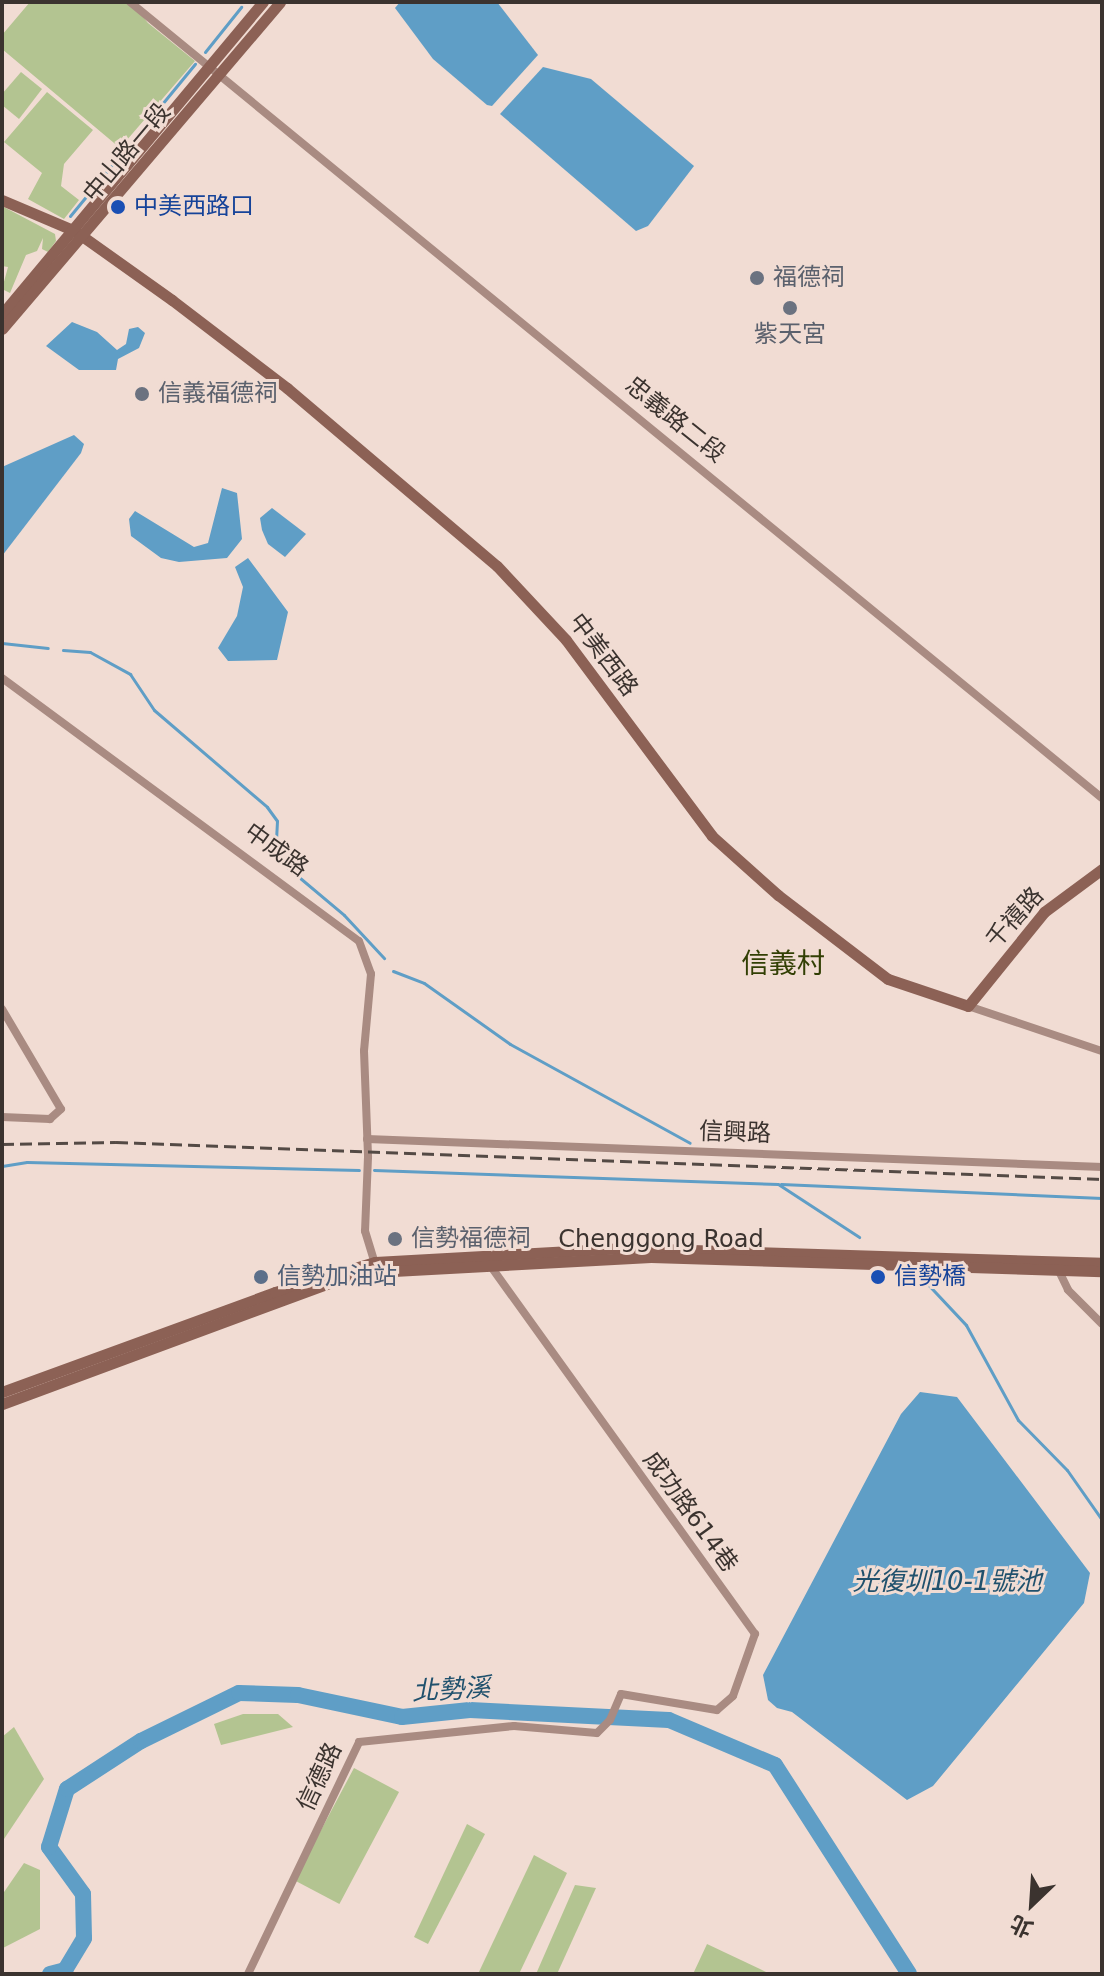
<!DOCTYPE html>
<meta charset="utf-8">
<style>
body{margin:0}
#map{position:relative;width:1104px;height:1976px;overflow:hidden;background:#f1dcd3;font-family:"DejaVu Sans","Noto Sans TC",sans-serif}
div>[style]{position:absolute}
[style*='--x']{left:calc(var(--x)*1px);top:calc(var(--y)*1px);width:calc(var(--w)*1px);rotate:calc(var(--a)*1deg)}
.green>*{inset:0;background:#b3c491;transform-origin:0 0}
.water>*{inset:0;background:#5f9ec6}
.stream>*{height:3px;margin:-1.5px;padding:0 1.5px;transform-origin:1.5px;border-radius:1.5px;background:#5f9ec6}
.river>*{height:16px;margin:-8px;padding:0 8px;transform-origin:8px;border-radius:8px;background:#5f9ec6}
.street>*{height:8px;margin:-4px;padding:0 4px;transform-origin:4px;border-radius:4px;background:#a98b82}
.secondary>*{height:11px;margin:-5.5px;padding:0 5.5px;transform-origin:5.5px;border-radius:5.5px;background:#8c6155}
.rail>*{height:3px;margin-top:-1.5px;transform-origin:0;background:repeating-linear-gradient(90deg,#544a45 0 12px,transparent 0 18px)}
.dots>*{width:22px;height:22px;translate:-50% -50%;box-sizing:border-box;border:4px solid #f1dcd3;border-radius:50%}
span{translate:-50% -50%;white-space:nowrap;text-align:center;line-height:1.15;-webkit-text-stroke:6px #f1dcd3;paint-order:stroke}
.street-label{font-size:24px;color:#3b332f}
.transit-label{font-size:24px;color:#164399}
.left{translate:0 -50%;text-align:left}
.worship-label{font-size:24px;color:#5b616d}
.service-label{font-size:24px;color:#4e5e75}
.water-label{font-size:26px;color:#20516d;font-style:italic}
.quarter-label{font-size:28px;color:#323f04}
.frame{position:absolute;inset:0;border:4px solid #3b332f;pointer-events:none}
.north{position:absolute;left:992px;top:1864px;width:80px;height:80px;-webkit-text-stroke:6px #f1dcd3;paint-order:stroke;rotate:205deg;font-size:22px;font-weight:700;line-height:32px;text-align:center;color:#3b332f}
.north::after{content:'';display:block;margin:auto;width:28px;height:36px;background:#3b332f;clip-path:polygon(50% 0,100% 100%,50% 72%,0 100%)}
</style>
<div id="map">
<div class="green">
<div style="clip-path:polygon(30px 2px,131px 2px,148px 23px,195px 61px,120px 148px,2px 49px,2px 35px)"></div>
<div style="clip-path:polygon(21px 72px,42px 89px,19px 119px,2px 105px,2px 94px)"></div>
<div style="clip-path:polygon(47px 92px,93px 130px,64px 164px,61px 186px,79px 200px,64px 219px,28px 199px,42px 173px,4px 142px)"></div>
<div style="clip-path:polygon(2px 206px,55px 234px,56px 241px,48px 252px,42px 249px,43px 238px,37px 251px,26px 255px,10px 293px,2px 289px,8px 267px,2px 266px)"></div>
<div style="clip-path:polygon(243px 1714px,278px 1714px,293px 1727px,221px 1745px,214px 1724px)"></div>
<div style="clip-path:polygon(14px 1727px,44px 1779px,2px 1842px,2px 1737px)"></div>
<div style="left:354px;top:1768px;width:51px;height:127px;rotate:28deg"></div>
<div style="clip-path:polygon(467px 1824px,485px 1834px,428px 1944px,414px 1937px)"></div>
<div style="clip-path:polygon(534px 1855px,567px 1873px,519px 1974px,478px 1974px)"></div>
<div style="clip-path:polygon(24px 1863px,40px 1870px,40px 1929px,3px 1948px,2px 1895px)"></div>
<div style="clip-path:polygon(575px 1885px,596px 1888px,557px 1974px,536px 1974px)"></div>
<div style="clip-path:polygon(707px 1944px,760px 1969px,770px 1974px,693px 1974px)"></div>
</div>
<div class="water">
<div style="clip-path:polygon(400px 2px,497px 2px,538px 55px,492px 106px,487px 105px,433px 59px,395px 8px)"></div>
<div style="clip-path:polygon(543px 67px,591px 79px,694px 166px,648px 226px,636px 231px,500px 114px)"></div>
<div style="clip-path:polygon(72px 322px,97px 332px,117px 350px,126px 344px,129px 329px,138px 327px,145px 333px,139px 348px,118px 359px,116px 370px,79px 370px,46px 346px)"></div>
<div style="clip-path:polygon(74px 435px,84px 444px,81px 453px,2px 556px,2px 467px)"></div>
<div style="clip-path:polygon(222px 488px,237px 493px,242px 539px,227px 558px,179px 562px,161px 558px,131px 536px,129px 519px,135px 511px,194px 547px,208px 543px)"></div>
<div style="clip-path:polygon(272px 508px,306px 534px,285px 557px,268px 544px,262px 530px,260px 518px)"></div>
<div style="clip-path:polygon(248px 558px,288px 612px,277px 660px,228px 661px,218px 648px,237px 616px,243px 587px,235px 567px)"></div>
<div style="clip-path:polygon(920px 1392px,957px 1397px,1090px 1573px,1084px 1603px,933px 1786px,907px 1800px,792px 1712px,777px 1708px,768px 1700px,763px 1675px,901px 1414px)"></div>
</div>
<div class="stream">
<div style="--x:205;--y:52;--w:58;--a:-51.3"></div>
<div style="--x:70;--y:216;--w:197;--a:-50.6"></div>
<div style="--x:2;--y:643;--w:46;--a:6.2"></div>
<div style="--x:63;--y:650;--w:27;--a:4"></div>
<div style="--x:90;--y:652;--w:46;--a:28.8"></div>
<div style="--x:130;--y:674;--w:43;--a:56.3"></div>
<div style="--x:154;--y:710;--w:149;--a:40.6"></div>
<div style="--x:267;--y:807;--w:17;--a:54"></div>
<div style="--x:277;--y:821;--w:36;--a:93"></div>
<div style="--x:275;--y:857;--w:90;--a:40"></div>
<div style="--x:344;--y:915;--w:59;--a:47.1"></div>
<div style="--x:393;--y:971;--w:33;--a:21"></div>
<div style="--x:424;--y:983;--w:105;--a:35.3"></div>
<div style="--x:510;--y:1044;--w:205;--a:28.8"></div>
<div style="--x:2;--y:1166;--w:25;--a:-9"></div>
<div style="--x:27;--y:1162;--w:332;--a:1.4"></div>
<div style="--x:374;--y:1170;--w:404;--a:2"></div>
<div style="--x:778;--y:1184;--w:97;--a:33.2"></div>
<div style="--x:781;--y:1184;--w:321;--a:2.5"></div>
<div style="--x:921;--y:1277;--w:66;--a:46.8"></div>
<div style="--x:966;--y:1325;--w:108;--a:61.3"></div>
<div style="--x:1018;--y:1420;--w:70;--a:45.6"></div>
<div style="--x:1067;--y:1470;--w:61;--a:55"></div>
</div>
<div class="river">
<div style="--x:50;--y:1974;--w:16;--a:-15"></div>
<div style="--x:65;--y:1970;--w:37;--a:-59"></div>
<div style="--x:84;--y:1938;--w:44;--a:-91.3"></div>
<div style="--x:83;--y:1894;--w:58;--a:-125.9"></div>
<div style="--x:49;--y:1847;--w:61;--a:-72.8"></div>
<div style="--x:67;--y:1789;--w:88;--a:-33"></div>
<div style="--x:141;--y:1741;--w:109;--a:-26.1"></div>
<div style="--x:239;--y:1693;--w:59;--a:1.9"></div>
<div style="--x:298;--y:1695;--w:106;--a:11.9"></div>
<div style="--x:402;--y:1717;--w:68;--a:-5.9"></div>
<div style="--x:470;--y:1710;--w:199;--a:2.9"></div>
<div style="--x:669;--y:1720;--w:115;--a:23"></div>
<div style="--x:775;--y:1765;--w:248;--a:57.3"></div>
</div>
<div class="street">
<div style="--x:130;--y:2;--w:1256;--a:39.32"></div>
<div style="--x:2;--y:678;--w:443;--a:36.4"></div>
<div style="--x:359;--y:941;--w:35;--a:70"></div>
<div style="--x:371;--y:974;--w:77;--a:95.2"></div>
<div style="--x:364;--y:1051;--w:106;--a:87.8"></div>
<div style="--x:368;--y:1157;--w:74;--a:92.3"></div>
<div style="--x:365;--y:1231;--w:34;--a:73"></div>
<div style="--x:968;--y:1006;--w:141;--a:18.6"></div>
<div style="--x:2;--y:1009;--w:116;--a:59.5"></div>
<div style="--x:61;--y:1109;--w:15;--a:138"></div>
<div style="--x:50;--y:1119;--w:48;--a:-177.6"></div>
<div style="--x:367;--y:1139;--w:736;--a:2.18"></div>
<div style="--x:1057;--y:1267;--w:25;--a:64"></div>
<div style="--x:1068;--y:1290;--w:48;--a:45"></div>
<div style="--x:248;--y:1974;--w:257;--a:-64.4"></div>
<div style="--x:359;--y:1742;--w:156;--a:-5.9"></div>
<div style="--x:514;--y:1726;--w:83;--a:4.8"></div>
<div style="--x:597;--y:1733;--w:18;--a:-45"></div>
<div style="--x:610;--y:1720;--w:28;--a:-67"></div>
<div style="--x:621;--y:1694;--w:97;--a:9.5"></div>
<div style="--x:717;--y:1710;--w:21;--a:-41"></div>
<div style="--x:733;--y:1696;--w:66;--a:-70.5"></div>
<div style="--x:755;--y:1634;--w:458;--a:-125.7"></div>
</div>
<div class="secondary">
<div style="--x:2;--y:200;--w:79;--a:23"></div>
<div style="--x:75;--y:231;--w:119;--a:35.4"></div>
<div style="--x:172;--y:300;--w:145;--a:37.4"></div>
<div style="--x:287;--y:388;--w:275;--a:40.3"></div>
<div style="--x:497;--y:566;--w:101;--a:47"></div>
<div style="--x:566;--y:640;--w:244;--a:53.3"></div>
<div style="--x:712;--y:836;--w:89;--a:41.8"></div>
<div style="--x:778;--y:895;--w:138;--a:37.4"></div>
<div style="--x:888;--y:979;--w:84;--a:18.6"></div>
<div style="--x:968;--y:1006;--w:121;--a:-51"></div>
<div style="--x:1044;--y:912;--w:72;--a:-36.6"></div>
<div style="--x:2;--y:314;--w:407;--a:-50.1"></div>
<div style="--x:2;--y:329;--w:429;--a:-49.6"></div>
<div style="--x:2;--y:1392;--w:291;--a:-20.1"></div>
<div style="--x:275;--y:1292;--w:104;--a:-16.7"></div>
<div style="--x:375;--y:1262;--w:254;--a:-3.2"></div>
<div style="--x:629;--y:1248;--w:473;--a:1.8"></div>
<div style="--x:2;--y:1404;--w:358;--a:-20.3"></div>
<div style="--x:338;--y:1280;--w:38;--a:-12"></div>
<div style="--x:375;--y:1272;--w:276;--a:-3.1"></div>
<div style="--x:651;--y:1257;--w:451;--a:1.8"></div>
</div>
<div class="rail">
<div style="--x:2;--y:1144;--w:114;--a:-1"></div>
<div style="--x:116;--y:1142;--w:987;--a:2.15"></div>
</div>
<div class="dots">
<div style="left:118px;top:207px;background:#1a4fb4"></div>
<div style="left:757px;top:278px;background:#6b7280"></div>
<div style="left:790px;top:308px;background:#6b7280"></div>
<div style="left:142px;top:394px;background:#6b7280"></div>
<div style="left:395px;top:1239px;background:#6b7280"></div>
<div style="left:261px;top:1277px;background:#5c6f8a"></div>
<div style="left:878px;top:1277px;background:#1a4fb4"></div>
</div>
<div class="street-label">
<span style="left:127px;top:153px;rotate:-50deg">中山路一段</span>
<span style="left:675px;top:420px;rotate:39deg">忠義路二段</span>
<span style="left:603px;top:655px;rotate:53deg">中美西路</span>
<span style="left:276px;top:850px;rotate:36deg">中成路</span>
<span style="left:1015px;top:918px;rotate:-48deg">千禧路</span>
<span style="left:735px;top:1133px;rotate:2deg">信興路</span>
<span style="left:661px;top:1240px">Chenggong Road</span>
<span style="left:690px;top:1512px;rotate:54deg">成功路614巷</span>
<span style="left:320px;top:1777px;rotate:-65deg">信德路</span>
</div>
<div class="transit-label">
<span class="left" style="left:134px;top:207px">中美西路口</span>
<span class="left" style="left:894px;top:1277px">信勢橋</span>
</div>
<div class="worship-label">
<span class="left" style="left:773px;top:278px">福德祠</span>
<span style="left:790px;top:335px">紫天宮</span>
<span class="left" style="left:158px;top:394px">信義福德祠</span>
<span class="left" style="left:411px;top:1239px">信勢福德祠</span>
</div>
<div class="service-label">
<span class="left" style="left:277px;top:1277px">信勢加油站</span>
</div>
<div class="water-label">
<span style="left:947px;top:1582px">光復圳10-1號池</span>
<span style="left:451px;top:1690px;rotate:-3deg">北勢溪</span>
</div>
<div class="quarter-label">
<span style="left:783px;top:964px">信義村</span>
</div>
<div class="frame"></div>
<div class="north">北</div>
</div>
